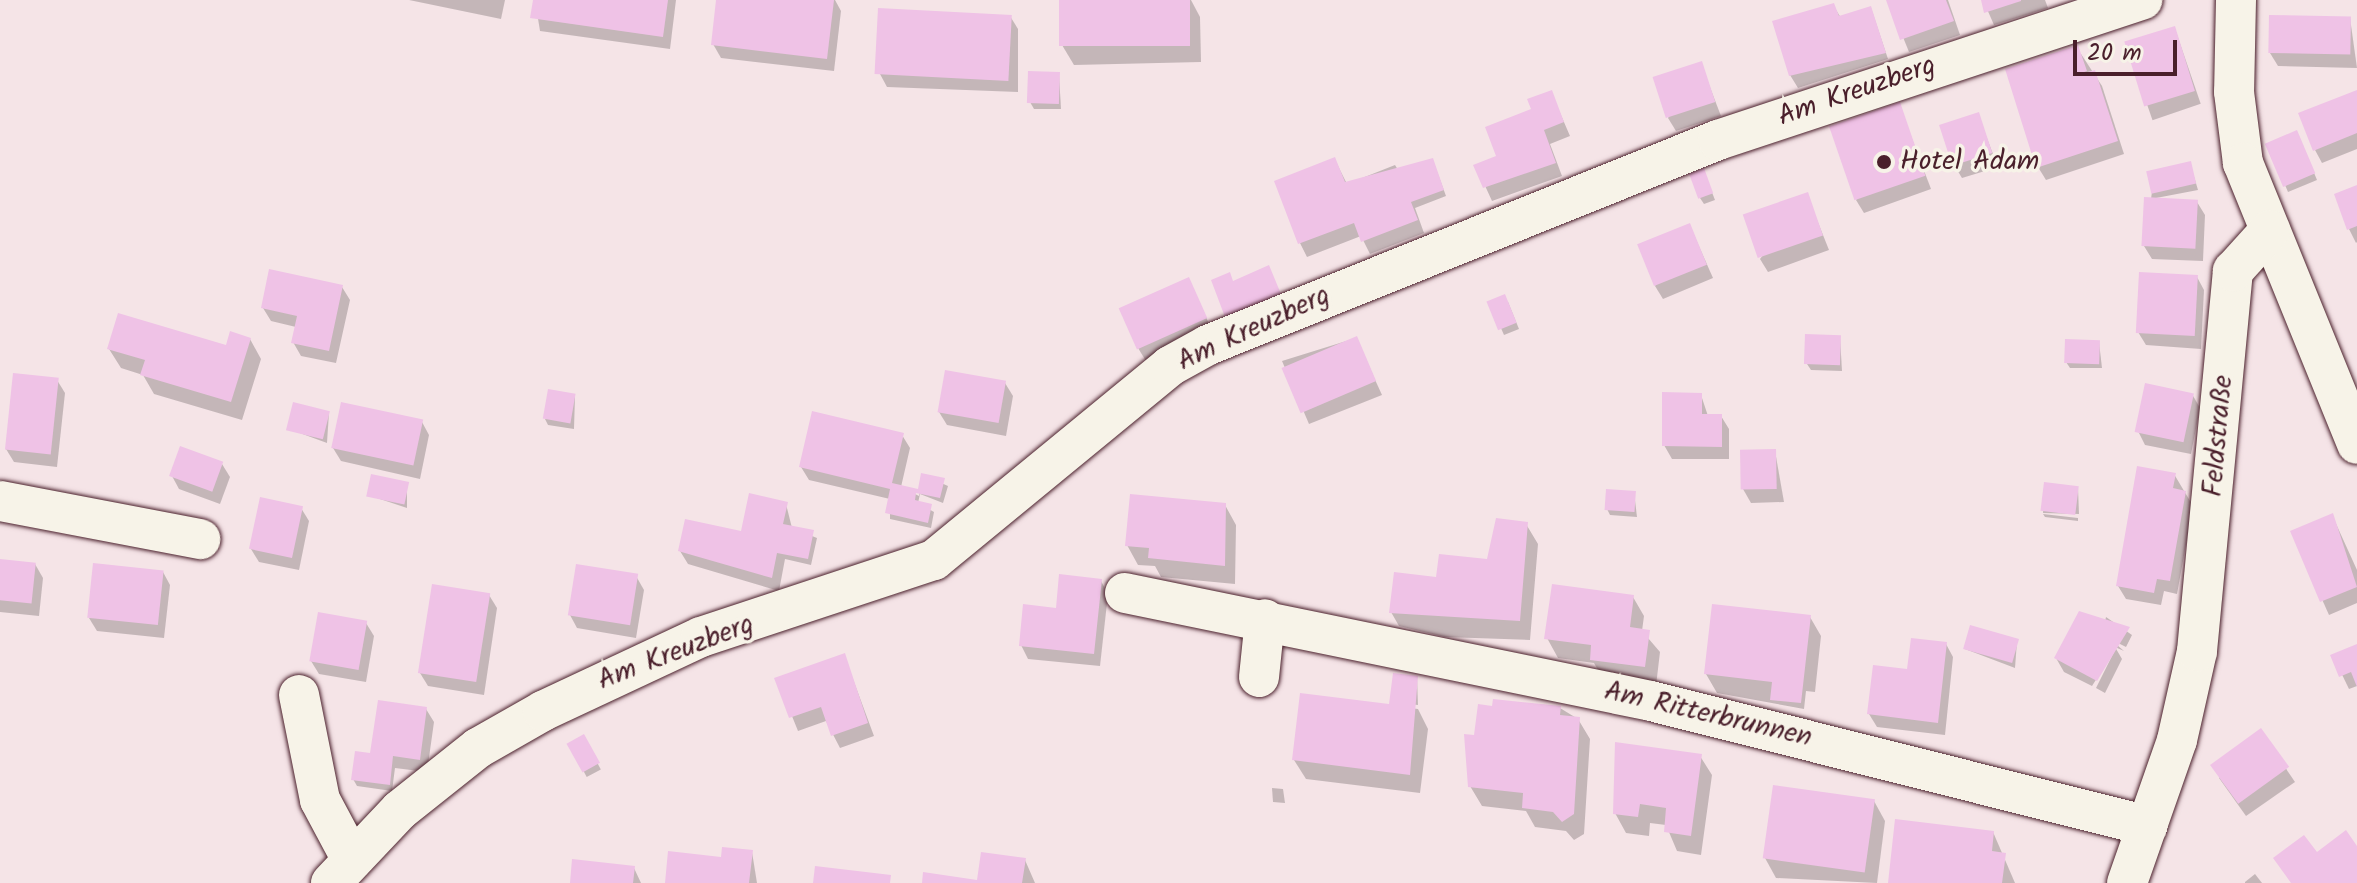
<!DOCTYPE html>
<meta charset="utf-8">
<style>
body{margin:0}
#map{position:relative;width:2357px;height:883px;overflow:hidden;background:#f5e4e7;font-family:Kalam,sans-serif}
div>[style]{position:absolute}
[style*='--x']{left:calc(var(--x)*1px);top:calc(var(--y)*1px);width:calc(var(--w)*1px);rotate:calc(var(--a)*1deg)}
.shadow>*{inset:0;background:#0003;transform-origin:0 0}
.building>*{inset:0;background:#efc2e6;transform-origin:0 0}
.roads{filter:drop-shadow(0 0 2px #4a1f2b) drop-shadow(0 0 2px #4a1f2b)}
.minor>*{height:40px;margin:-20px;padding:0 20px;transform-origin:20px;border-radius:20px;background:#f7f3e8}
.dots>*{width:22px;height:22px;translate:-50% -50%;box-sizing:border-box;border:4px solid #f7f3e8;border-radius:50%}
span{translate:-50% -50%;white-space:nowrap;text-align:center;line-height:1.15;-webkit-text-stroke:7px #f7f3e8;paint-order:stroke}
.street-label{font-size:28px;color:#4a1f2b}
.poi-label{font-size:28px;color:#4a1f2b}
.left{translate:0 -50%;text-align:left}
.scale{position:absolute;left:2073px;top:40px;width:104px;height:36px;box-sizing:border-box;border:4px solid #4a1f2b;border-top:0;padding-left:10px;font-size:24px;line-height:28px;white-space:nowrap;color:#4a1f2b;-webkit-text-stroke:6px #f7f3e8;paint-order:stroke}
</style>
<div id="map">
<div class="shadow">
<div style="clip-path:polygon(409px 0,505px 0,501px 19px)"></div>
<div style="clip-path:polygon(535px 0,676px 0,670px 49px,540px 31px)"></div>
<div style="clip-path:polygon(718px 0,835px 0,841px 11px,834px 71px,721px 58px,713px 44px)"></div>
<div style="clip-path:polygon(1061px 0,1191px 0,1200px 17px,1201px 62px,1074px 65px,1062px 45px)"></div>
<div style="clip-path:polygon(1888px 0,1948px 0,1960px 35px,1909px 52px)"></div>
<div style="clip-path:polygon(1983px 0,2045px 0,2048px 8px,1994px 25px)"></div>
<div style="clip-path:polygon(1833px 5px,1841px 18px,1871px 8px,1888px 59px,1798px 88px,1790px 75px)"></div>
<div style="clip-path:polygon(1010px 16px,1018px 29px,1018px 92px,887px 87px,880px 74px)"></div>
<div style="clip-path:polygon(2350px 18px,2357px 68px,2278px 66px,2270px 53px)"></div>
<div style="left:2175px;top:29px;width:79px;height:51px;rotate:71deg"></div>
<div style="clip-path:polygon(2081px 54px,2102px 86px,2124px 154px,2046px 180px,2038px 167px)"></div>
<div style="clip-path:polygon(1701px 64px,1721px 116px,1676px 131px,1668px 118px)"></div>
<div style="clip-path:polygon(1059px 74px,1061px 109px,1034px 109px,1030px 102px)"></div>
<div style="clip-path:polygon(1551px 92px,1570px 136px,1550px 144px,1562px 176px,1492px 201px,1476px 166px,1499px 157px)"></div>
<div style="clip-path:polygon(2357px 92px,2357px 149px,2322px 163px,2315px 150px)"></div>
<div style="clip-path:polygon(1978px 115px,1998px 167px,1962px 178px,1954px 165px)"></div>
<div style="clip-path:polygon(1909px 131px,1931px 189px,1864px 213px,1856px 200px)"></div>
<div style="clip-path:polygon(2300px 139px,2317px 180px,2288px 192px,2268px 145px)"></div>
<div style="clip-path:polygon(1335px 160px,1347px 184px,1395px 165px,1400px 173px,1435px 166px,1446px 196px,1415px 208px,1424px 233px,1370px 254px,1361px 236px,1307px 257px,1300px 243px)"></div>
<div style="clip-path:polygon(2190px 163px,2198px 190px,2156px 198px,2197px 202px,2205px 215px,2203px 261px,2152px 259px,2144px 246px,2152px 192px)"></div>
<div style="clip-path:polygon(1706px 177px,1715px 200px,1704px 204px,1700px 198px)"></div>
<div style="clip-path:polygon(2357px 187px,2357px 242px,2356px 243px,2349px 229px)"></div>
<div style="clip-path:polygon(1807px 195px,1829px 250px,1768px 272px,1760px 259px)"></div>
<div style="clip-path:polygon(1690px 226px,1713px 278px,1663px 299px,1655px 286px)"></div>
<div style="clip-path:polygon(2197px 277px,2204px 290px,2201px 349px,2146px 345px,2138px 332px)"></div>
<div style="clip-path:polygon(342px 287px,350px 300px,336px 363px,301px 356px,293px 342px,296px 327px,271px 321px,263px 308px)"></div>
<div style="clip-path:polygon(1195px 293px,1211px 328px,1146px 361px,1138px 348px)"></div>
<div style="clip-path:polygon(1508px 302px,1519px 329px,1504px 335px,1490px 303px)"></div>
<div style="clip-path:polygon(1840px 337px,1842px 371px,1811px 370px,1807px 364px)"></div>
<div style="clip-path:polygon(1356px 338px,1382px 395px,1309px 424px,1282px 361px)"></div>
<div style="clip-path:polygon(250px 339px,261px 359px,242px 420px,154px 394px,143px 375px,121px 368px,109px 349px,227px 348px)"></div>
<div style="clip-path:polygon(2099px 342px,2102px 368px,2070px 368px,2066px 362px)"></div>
<div style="clip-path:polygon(57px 380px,65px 393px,57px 467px,14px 462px,6px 449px)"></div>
<div style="clip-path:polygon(1005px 383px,1013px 396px,1006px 436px,947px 425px,939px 412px)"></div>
<div style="clip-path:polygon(2192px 394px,2200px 408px,2191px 454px,2145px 445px,2138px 431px)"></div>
<div style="clip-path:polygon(1701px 395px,1708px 416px,1721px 416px,1729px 429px,1729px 459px,1672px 459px,1664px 445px)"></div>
<div style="clip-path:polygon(575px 396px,574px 429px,548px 425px,545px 419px)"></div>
<div style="clip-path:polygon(329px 412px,327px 443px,289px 429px)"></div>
<div style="clip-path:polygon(422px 422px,429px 435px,420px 479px,341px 461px,333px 448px)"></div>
<div style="clip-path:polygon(902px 435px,910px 448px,901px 487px,919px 496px,923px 475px,948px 486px,943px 503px,920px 494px,918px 503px,934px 512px,931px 528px,890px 519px,890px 499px,809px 480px,801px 467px)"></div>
<div style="clip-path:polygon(1775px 451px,1784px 502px,1751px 503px,1743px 489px)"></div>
<div style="clip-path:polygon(222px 464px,230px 477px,220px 504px,179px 489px,172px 476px)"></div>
<div style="clip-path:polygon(2174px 474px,2193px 506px,2177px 594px,2164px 591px,2161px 605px,2126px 599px,2118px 586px)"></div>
<div style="clip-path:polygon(407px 484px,407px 508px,368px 495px)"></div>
<div style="clip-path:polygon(2045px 484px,2078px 488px,2079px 514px,2043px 513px)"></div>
<div style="clip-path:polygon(1634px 492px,1637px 517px,1610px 515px,1607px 509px)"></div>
<div style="clip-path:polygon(786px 504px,792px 528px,817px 538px,811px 565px,785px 559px,779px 591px,688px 564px,680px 551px,742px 533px)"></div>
<div style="clip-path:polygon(1225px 505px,1236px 525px,1235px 584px,1161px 577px,1155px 566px,1138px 565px,1127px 545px)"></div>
<div style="clip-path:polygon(301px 508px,309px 521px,299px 570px,259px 562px,251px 549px)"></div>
<div style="clip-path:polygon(2043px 514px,2078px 518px,2078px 521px,2045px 517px)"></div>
<div style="clip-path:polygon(2332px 515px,2357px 570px,2357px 603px,2329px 615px,2292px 532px)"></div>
<div style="clip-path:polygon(1526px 524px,1538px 544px,1530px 640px,1445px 637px,1399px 626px,1391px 612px,1438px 579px,1488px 562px)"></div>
<div style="clip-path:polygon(0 561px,35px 564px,43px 578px,39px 616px,0 612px)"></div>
<div style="clip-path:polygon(163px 572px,170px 585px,164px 638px,97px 631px,89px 618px)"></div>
<div style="clip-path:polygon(636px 576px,644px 590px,636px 638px,577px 628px,570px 615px)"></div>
<div style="clip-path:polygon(1101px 581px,1108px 594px,1100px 666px,1028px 659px,1021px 645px)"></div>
<div style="clip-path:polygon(489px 595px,497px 608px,484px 695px,428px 686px,420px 673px)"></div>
<div style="clip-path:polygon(1633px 597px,1644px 616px,1642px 631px,1660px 652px,1656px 686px,1603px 679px,1594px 663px,1558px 658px,1547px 638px)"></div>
<div style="clip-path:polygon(1810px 617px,1821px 636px,1815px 692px,1806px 691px,1804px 709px,1717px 693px,1706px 674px)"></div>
<div style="clip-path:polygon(2106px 617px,2132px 635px,2126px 647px,2110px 639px,2124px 651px,2115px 647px,2122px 659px,2105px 693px,2096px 688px,2115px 650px,2092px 686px,2064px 672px,2056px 658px,2104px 626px)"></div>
<div style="clip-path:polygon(366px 623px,374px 636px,366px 682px,319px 674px,311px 661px)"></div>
<div style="clip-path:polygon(2017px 641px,2015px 668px,1965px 649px)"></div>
<div style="clip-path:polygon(1946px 644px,1953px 657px,1945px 735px,1877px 727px,1869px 714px)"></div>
<div style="clip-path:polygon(2357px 646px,2357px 686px,2349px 689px,2333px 656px)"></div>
<div style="clip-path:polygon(844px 655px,874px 736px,840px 748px,826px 721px,798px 731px,777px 679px)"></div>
<div style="clip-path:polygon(1417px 678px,1418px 705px,1392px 702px)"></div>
<div style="clip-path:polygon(1302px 695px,1418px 709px,1428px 729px,1420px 793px,1306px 779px,1294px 760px)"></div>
<div style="clip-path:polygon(1560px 708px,1578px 719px,1590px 739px,1584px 834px,1574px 840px,1566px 831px,1535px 827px,1526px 811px,1482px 806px,1470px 786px,1476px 737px)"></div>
<div style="clip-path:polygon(426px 709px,434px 722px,427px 772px,395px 768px,392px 791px,357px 786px,353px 779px,372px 755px)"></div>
<div style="clip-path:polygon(2260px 730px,2295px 782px,2246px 816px,2219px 778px)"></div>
<div style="left:583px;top:736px;width:38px;height:16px;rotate:62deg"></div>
<div style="clip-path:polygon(1700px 756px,1712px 775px,1701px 855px,1677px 851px,1666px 825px,1650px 823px,1649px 836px,1626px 833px,1615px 813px)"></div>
<div style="clip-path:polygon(1272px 788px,1283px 789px,1285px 803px,1273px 802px)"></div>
<div style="clip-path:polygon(1874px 801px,1885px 821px,1877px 883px,1776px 878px,1765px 858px)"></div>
<div style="clip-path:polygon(1993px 832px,2015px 883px,1890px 883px)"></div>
<div style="clip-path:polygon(752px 852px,757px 883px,667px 883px,723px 859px)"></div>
<div style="clip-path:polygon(1025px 860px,1035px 883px,924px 883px,979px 882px)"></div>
<div style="clip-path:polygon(634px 868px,641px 883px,572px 883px)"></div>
<div style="clip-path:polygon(2255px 874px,2262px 883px,2245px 883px,2245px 882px)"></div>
</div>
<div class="building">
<div style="clip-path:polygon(533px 0,668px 0,663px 37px,530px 18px)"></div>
<div style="clip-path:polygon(716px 0,834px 0,827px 59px,711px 45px)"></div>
<div style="left:1059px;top:0;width:131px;height:46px"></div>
<div style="clip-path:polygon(1886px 0,1946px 0,1954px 21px,1900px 40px)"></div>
<div style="clip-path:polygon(1981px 0,2021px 0,2021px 1px,1984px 13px)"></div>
<div style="clip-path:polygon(1834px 3px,1839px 16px,1871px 6px,1886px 53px,1789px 76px,1772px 21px)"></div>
<div style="left:878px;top:8px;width:134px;height:66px;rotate:3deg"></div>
<div style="left:2269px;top:15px;width:82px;height:38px;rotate:1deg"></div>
<div style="left:2175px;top:26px;width:68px;height:53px;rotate:73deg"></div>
<div style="clip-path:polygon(2078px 45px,2087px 71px,2073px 76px,2095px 70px,2118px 141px,2036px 168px,2005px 69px)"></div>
<div style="left:1702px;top:61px;width:43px;height:52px;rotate:72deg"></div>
<div style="left:1028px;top:71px;width:32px;height:32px;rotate:2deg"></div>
<div style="clip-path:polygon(1552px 90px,1564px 122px,1544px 130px,1556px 163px,1483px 188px,1473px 165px,1496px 156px,1485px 127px,1531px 109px,1527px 99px)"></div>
<div style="clip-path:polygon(2357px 90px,2357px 133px,2313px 151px,2298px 113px)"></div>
<div style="left:1900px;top:102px;width:78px;height:75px;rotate:71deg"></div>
<div style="left:1979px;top:112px;width:43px;height:42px;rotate:72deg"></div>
<div style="left:2297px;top:130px;width:47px;height:35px;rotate:67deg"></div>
<div style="clip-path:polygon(1335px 157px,1345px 182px,1433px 158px,1444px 190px,1411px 202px,1418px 220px,1361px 242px,1354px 223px,1298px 244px,1274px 181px)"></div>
<div style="left:2191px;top:161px;width:23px;height:46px;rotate:77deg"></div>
<div style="left:1704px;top:168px;width:27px;height:16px;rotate:70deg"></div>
<div style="clip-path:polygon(2357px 185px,2357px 226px,2347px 230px,2334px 194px)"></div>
<div style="left:1808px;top:192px;width:46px;height:69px;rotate:71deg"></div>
<div style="left:2144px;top:197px;width:54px;height:49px;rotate:3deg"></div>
<div style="left:1690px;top:223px;width:45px;height:57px;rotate:68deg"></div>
<div style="clip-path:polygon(1269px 265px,1281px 294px,1225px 317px,1211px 280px,1230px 272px,1233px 281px)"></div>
<div style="clip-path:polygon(269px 269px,343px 285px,329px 351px,291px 343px,297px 316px,261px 308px)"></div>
<div style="left:2139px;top:272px;width:59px;height:61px;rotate:3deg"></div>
<div style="left:1189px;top:277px;width:45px;height:77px;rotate:66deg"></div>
<div style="left:1505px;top:294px;width:31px;height:20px;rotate:68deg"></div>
<div style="clip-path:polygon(118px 313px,226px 345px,230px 331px,251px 338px,231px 402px,140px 375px,145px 360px,107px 349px)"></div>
<div style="left:1805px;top:334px;width:36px;height:30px;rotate:2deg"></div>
<div style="left:1357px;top:336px;width:49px;height:82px;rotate:67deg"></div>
<div style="left:2065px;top:339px;width:35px;height:24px;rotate:2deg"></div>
<div style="left:945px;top:370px;width:62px;height:43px;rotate:10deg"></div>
<div style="left:13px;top:373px;width:46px;height:77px;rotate:6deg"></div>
<div style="left:2145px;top:383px;width:50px;height:50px;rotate:12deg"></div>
<div style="left:548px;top:389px;width:28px;height:30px;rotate:10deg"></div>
<div style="clip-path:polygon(1662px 392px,1702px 393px,1702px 414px,1722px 414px,1722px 447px,1662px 446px)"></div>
<div style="left:293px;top:402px;width:38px;height:29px;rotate:14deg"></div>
<div style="left:341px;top:402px;width:84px;height:47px;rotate:12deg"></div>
<div style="clip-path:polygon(812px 411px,904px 433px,892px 483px,918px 489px,921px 473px,945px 478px,940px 498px,916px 493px,915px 500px,932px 504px,928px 523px,885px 513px,890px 489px,799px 467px)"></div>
<div style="left:180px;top:446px;width:46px;height:32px;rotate:20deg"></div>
<div style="left:1776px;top:449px;width:40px;height:36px;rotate:89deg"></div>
<div style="clip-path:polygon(2137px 466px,2176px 473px,2173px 488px,2186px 491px,2170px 581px,2157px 579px,2154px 593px,2116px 586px)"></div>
<div style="left:371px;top:474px;width:39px;height:23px;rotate:12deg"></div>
<div style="left:2044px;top:482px;width:35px;height:29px;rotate:7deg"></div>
<div style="left:1606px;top:489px;width:30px;height:21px;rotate:4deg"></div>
<div style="clip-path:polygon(749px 493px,788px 502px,783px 524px,814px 530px,808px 559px,777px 553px,772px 578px,678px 551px,685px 519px,741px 531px)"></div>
<div style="clip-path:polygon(1130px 494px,1226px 503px,1225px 566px,1148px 558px,1149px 548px,1125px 546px)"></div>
<div style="left:260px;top:497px;width:44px;height:53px;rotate:12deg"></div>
<div style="clip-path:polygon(2333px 513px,2357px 587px,2320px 602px,2290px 531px)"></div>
<div style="clip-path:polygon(1496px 518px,1528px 522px,1520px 621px,1389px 613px,1394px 572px,1436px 577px,1439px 554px,1487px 559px)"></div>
<div style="left:0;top:559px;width:36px;height:41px;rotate:6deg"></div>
<div style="left:93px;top:563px;width:71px;height:55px;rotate:6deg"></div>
<div style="left:576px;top:564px;width:63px;height:52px;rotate:9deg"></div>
<div style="clip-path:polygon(1059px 574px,1102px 579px,1094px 654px,1019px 646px,1023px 604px,1056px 608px)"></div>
<div style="left:432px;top:584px;width:59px;height:90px;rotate:9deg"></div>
<div style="clip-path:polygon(1552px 584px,1634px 595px,1630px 627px,1650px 630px,1645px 667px,1590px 660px,1591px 645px,1544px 639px)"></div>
<div style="clip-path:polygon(1712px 604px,1811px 615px,1801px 703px,1770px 700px,1772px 682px,1704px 674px)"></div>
<div style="clip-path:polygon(2079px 611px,2130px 627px,2097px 681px,2054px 658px)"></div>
<div style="left:318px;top:612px;width:50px;height:50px;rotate:10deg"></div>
<div style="left:1970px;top:625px;width:51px;height:25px;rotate:16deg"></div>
<div style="clip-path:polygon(1911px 638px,1947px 642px,1938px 723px,1867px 714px,1873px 665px,1907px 669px)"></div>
<div style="clip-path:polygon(2357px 644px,2357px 687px,2351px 672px,2339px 677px,2330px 655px)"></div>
<div style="clip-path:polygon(845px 653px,868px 723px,831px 736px,821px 707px,789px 718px,774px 678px)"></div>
<div style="clip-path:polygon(1393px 673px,1418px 676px,1410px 775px,1292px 760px,1300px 693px,1389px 704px)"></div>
<div style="clip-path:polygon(1493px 699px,1561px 706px,1560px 715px,1580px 717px,1574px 814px,1562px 822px,1553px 812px,1522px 808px,1523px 793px,1468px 787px,1464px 734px,1474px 735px,1478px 704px,1492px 706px)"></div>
<div style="clip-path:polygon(378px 700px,427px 707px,420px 760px,393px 756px,390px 785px,351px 780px,355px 751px,370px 753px)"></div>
<div style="left:2261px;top:728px;width:48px;height:63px;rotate:54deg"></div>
<div style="left:584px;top:734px;width:33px;height:20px;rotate:61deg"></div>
<div style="clip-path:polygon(1615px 742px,1702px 754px,1691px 836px,1664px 832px,1666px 808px,1640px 804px,1638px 817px,1613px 814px)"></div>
<div style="left:1773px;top:785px;width:103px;height:74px;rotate:8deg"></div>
<div style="clip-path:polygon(1895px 819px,1994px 831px,1992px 851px,2006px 853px,2002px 883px,1888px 883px)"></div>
<div style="clip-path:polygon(2346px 830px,2357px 846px,2357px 883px,2291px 883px,2273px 858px,2304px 835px,2317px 852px)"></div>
<div style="clip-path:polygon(722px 847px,753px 850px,749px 883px,665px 883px,668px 851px,721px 857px)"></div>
<div style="clip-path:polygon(981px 852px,1026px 858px,1022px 883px,922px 883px,923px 872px,977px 880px)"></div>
<div style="clip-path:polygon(572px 859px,635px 866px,633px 883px,570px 883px)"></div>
<div style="clip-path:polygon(815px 866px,891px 875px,890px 883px,813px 883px)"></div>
</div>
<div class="roads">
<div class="minor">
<div style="--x:2236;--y:0;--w:92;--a:91.2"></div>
<div style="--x:2234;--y:92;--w:72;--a:82.8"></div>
<div style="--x:2243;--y:163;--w:303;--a:67.9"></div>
<div style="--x:0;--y:501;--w:204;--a:10.8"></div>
<div style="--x:1125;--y:593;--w:537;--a:11.6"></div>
<div style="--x:1651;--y:701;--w:512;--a:14.12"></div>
<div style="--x:1259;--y:677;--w:58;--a:-84.1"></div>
<div style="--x:299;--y:695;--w:107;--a:78.7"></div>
<div style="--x:320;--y:800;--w:68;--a:61.9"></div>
<div style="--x:331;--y:883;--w:100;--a:-46.6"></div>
<div style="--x:400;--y:810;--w:100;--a:-38.5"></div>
<div style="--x:478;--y:748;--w:75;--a:-29.6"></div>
<div style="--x:543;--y:711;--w:174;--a:-25.1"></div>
<div style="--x:701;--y:637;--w:245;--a:-18.3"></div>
<div style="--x:934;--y:560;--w:306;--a:-39.4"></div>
<div style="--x:1170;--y:366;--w:43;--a:-28.9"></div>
<div style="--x:1208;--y:345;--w:550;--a:-21.9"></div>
<div style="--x:1718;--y:140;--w:447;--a:-18.3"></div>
<div style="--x:2127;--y:883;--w:151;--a:-70.7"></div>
<div style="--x:2177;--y:740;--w:91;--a:-77.3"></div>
<div style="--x:2197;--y:651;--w:382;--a:-84.6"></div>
<div style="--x:2233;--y:271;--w:55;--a:-47.9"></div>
</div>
</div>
<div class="dots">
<div style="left:1884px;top:162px;background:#4a1f2b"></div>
</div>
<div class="street-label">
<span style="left:1857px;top:92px;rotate:-19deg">Am Kreuzberg</span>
<span style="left:1254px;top:329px;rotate:-25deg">Am Kreuzberg</span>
<span style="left:2219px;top:436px;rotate:-85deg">Feldstraße</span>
<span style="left:676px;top:653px;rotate:-21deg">Am Kreuzberg</span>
<span style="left:1708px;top:715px;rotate:13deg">Am Ritterbrunnen</span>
</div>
<div class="poi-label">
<span class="left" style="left:1900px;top:162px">Hotel Adam</span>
</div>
<div class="scale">20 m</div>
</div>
